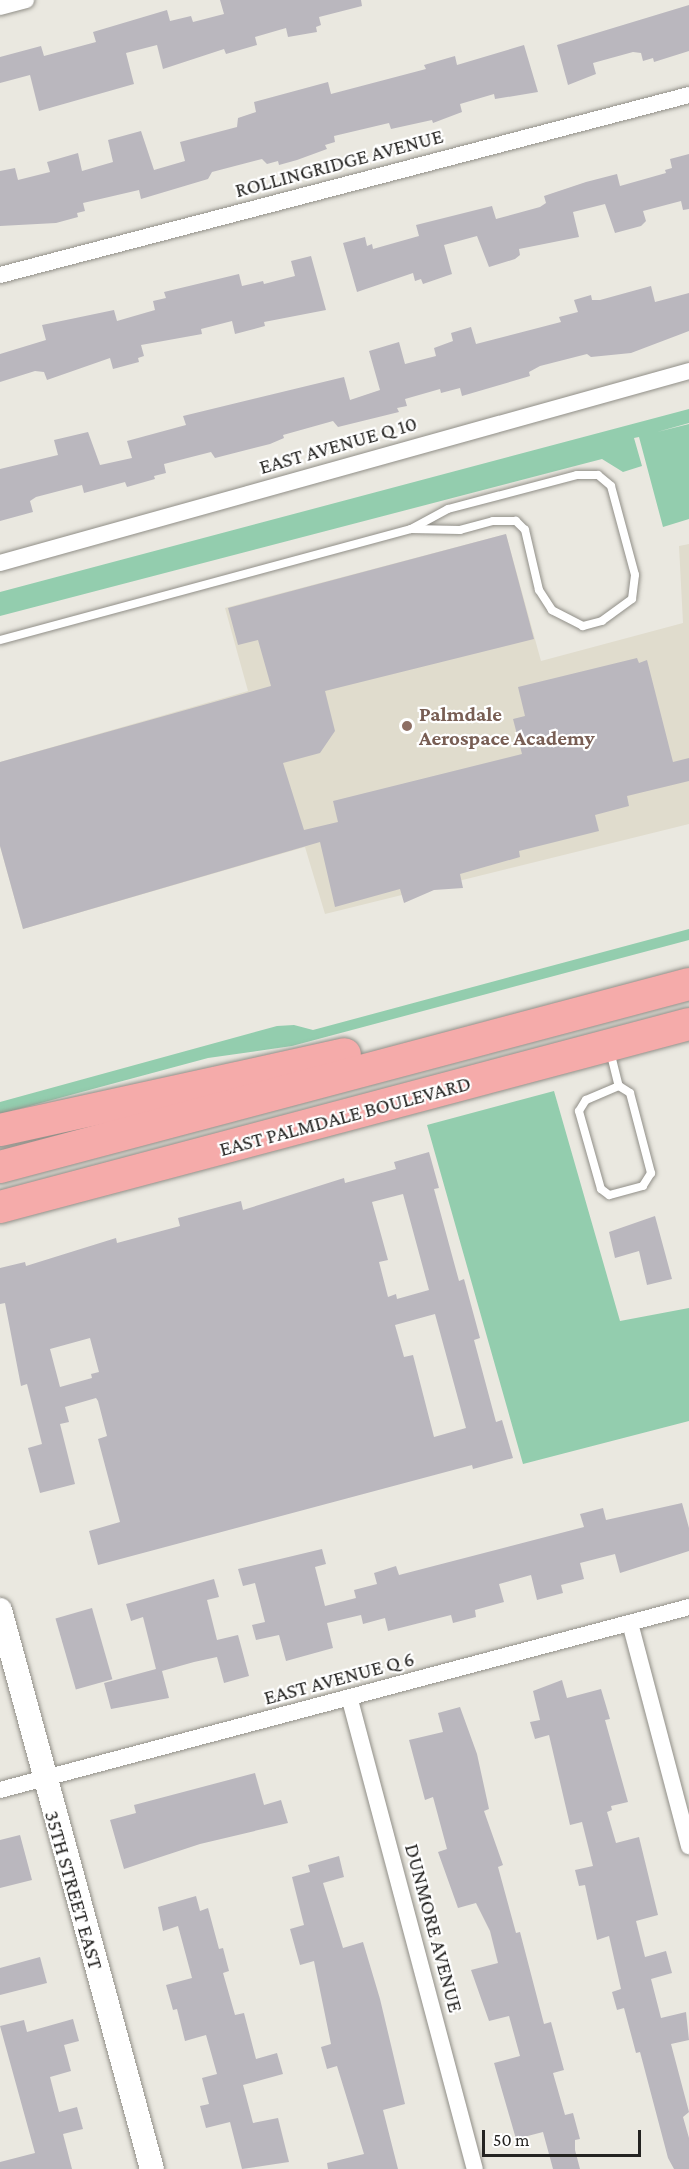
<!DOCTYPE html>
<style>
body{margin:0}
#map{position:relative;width:689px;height:2169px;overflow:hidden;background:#eae8e0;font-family:"Crimson Pro",serif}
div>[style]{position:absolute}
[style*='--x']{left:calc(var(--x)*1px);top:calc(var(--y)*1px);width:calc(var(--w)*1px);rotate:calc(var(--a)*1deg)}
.built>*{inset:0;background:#e0dccd}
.green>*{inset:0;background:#93cdae}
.building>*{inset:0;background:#bab7be;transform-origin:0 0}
.roads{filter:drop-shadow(0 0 2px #918f88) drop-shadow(0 0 2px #918f88)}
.lane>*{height:8px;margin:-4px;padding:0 4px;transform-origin:4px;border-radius:4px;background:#fff}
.street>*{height:16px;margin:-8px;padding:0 8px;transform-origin:8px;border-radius:8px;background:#fff}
.secondary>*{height:24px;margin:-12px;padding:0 12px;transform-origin:12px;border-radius:12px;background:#fff}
.highway>*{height:32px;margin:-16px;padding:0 16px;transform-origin:16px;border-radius:16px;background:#f5abaa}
.dots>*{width:16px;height:16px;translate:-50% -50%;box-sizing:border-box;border:3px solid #fff;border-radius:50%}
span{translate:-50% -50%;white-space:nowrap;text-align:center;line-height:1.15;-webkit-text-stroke:4.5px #fff;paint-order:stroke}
.street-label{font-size:21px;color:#242321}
.education-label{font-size:21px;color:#785e54;font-weight:700}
.left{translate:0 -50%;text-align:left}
.scale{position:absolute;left:482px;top:2130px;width:159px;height:27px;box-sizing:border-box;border:3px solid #242321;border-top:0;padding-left:8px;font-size:18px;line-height:21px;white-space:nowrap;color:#242321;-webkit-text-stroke:4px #fff;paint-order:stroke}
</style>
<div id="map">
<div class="built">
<div style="clip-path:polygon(506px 534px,541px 661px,683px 623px,679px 546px,689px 544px,689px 824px,325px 914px,305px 847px,23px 929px,0 846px,0 762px,248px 691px,225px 608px)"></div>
</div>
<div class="green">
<div style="clip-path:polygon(689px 409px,689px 423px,657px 432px,689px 424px,689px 519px,663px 527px,639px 437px,634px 438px,642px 466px,623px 472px,602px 459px,0 616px,0 592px)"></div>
<div style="clip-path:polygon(689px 929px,689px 940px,292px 1046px,208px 1058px,0 1114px,0 1102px,277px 1026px,294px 1025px,313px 1030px)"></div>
<div style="clip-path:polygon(554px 1091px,620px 1321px,689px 1308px,689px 1421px,523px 1464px,427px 1125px)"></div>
</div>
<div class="building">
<div style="clip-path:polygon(220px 0,361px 0,362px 6px,319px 17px,321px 25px,316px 27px,317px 32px,288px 37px,286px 28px,255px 37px,257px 45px,226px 54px,224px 49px,163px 69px,157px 45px,126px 53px,134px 84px,39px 111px,30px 75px,0 83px,0 57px,41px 46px,44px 56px,96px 42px,93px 32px,167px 10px,170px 21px,191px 16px,193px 22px,224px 14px)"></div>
<div style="clip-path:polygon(689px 5px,689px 51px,654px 62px,653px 58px,643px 61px,641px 53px,633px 52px,593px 63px,596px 74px,568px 85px,557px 45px)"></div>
<div style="clip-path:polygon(524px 45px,538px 92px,495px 99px,494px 94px,460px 104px,462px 112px,433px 123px,432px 120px,391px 129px,389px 123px,334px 136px,335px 142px,325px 145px,327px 149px,297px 160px,279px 165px,278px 161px,267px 164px,262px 159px,212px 172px,208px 179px,141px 199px,139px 190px,83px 203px,85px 211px,77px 213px,78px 217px,56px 223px,0 226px,0 171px,15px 168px,18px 180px,50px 172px,47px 162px,78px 153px,82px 171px,113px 162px,108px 140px,141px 131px,154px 170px,185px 161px,180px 142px,237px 127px,238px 118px,256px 112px,254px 102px,328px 82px,331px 94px,426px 69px,424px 65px,455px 56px,457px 65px)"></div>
<div style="clip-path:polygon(689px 154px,689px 209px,683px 210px,681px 201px,643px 211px,646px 221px,641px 226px,615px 233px,605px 204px,573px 212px,579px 237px,519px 249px,520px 255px,515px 259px,489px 267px,477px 236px,444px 245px,452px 274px,423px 284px,421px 279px,415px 281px,413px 273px,357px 292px,343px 243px,365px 237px,367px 246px,372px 244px,373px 249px,419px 236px,416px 225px,492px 206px,496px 219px,540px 207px,546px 203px,544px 196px,586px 182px,617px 174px,620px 186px,666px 173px,665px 170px,672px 168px,670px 159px)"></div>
<div style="clip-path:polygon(311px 256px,326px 310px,264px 322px,265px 326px,235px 334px,232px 321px,201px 329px,202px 334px,141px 345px,144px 356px,138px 358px,139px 362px,113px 369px,110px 358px,47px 380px,44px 372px,35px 371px,0 382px,0 354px,46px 340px,42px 325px,114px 310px,117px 321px,155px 310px,153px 301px,166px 298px,164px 292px,239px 274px,242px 286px,263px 281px,264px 284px,295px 276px,291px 261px)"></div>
<div style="clip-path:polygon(651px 286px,655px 302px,689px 293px,689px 331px,631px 353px,591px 357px,587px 354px,540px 366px,529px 372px,530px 376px,462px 396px,460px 388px,441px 393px,440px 389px,405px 399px,407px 406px,397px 408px,399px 412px,338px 427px,333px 421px,283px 435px,284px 438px,270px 444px,215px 458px,211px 452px,164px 464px,166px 473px,154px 476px,155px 479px,127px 487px,125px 482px,84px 493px,82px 485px,36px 497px,30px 501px,33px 512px,0 521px,0 469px,58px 455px,54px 440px,88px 432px,100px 465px,132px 458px,127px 441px,186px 425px,183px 416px,344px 377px,350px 400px,380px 390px,369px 351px,399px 342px,405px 364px,436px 356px,434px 348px,453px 341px,451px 333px,471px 327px,476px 344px,561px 322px,559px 317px,578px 312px,574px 300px,591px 295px,592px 300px,600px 300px)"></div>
<div style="clip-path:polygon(506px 534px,534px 639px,325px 691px,335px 731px,320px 753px,283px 763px,304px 830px,338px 822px,333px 801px,522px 754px,513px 719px,525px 716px,518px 687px,637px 658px,639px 663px,647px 660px,673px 762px,689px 758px,689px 781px,627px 796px,629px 806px,595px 815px,599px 831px,519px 851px,520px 857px,460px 874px,463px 888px,434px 890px,404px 903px,400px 889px,335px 907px,320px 842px,23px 929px,0 846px,0 762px,271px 686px,258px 640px,238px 645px,228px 608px)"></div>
<div style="clip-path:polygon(evenodd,429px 1152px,439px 1188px,434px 1189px,459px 1281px,464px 1279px,480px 1338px,474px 1340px,496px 1422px,502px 1420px,513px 1458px,473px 1469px,472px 1465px,98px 1565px,89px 1531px,120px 1522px,98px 1439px,107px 1436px,98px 1401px,96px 1398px,65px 1407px,69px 1422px,60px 1424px,75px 1484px,40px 1493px,28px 1448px,42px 1444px,27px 1384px,21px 1386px,5px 1303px,0 1304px,0 1268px,25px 1262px,26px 1266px,116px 1238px,117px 1243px,180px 1226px,178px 1218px,241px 1201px,243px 1210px,344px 1178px,345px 1183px,396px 1169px,394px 1162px,429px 1152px,403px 1194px,429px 1290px,397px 1299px,396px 1294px,388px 1297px,379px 1262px,388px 1260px,372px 1202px,403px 1194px,429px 1152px,435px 1314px,466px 1428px,434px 1437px,413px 1355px,404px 1357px,395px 1325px,435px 1314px,429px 1152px,90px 1338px,99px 1372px,91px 1374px,92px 1378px,60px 1387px,50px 1349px,90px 1338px)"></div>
<div style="clip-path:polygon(655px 1216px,672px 1279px,647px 1285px,639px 1251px,615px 1258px,609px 1232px)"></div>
<div style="clip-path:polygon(682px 1503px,689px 1528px,689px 1551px,620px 1573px,615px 1554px,580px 1563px,584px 1579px,561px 1585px,563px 1593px,537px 1600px,531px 1575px,499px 1584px,504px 1602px,475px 1610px,476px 1617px,453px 1623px,451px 1615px,388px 1631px,385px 1618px,363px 1624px,361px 1615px,327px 1623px,333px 1648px,286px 1661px,279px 1635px,256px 1640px,252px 1625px,265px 1622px,255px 1583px,243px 1586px,238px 1569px,322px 1549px,326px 1564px,315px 1567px,325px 1606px,356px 1598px,354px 1590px,377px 1584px,374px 1573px,396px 1566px,399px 1575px,584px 1527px,580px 1514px,603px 1508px,606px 1520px)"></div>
<div style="clip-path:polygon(214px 1579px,219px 1597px,207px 1600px,217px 1640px,238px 1635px,249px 1676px,224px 1683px,217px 1657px,194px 1662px,162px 1671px,169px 1698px,111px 1709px,104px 1683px,156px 1669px,143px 1617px,131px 1621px,126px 1604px)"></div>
<div style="left:92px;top:1608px;width:74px;height:38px;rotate:74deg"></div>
<div style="clip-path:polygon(562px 1680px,567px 1698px,601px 1689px,610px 1719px,605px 1720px,628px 1802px,611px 1806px,612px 1810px,607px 1812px,616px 1843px,639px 1837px,658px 1915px,636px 1921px,645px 1957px,666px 1951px,672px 1973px,651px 1979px,661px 2018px,686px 2012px,689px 2040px,671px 2044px,689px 2112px,683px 2117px,689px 2138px,689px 2169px,674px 2169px,668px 2158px,640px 2052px,636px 2053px,624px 2008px,617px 2010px,612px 1992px,621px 1989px,609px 1936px,597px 1940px,585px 1885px,579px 1886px,575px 1870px,593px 1866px,582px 1822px,570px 1825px,549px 1735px,535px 1739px,530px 1722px,540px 1720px,533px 1691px)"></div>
<div style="clip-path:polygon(460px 1707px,477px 1754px,489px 1809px,484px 1811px,503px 1865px,498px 1867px,516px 1933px,520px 1932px,544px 2024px,551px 2022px,564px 2070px,553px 2073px,565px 2115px,573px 2113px,580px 2139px,575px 2140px,575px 2150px,580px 2169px,553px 2169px,543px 2132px,516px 2139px,494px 2063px,520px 2056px,509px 2016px,489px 2021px,471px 1970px,498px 1963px,490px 1931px,476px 1903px,458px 1908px,438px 1852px,447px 1849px,433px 1797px,425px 1800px,409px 1740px,443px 1732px,438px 1713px)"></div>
<div style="clip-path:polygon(255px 1773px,264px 1805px,281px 1800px,288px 1823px,200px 1844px,124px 1869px,110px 1820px,136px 1813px,134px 1805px)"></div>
<div style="clip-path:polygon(20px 1835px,32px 1880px,0 1888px,0 1840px)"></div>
<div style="clip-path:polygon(339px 1856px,344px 1877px,323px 1883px,343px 1948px,363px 1942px,380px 1999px,405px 2104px,383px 2110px,398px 2169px,328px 2169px,327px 2163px,364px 2154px,337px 2066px,327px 2069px,321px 2047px,331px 2044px,314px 1961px,300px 1965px,290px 1929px,304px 1925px,292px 1877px,310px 1872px,308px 1865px)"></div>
<div style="clip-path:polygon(196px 1896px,200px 1911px,208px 1908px,219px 1949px,223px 1948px,229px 1971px,223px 1973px,235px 2015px,244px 2013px,256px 2059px,277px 2053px,283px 2074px,243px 2085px,253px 2123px,278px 2118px,289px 2162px,242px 2169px,230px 2122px,206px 2128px,200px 2106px,209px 2104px,202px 2078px,217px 2074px,206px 2035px,185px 2041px,177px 2009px,173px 2010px,166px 1985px,192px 1978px,178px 1926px,163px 1931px,158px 1907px)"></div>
<div style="clip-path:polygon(40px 1957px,47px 1983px,0 1995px,0 1968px)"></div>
<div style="clip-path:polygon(73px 2019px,79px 2041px,64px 2045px,71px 2071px,50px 2077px,59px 2112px,77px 2107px,83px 2129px,63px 2134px,72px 2169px,0 2169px,0 2162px,35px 2153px,0 2026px,24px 2020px,27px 2032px)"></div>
</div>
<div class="roads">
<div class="lane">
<div style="--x:0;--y:640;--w:426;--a:-15.1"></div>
<div style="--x:411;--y:529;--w:42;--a:-28.4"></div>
<div style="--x:448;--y:509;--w:133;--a:-14.8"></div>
<div style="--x:577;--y:475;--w:21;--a:0"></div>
<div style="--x:598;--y:475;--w:17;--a:40"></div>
<div style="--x:611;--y:486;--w:92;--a:74.9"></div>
<div style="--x:635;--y:575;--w:24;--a:97"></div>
<div style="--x:632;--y:599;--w:37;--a:144"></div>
<div style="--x:602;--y:621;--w:20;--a:165"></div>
<div style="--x:583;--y:626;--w:35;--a:-153"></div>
<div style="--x:552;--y:610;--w:24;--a:-123"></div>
<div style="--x:539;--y:590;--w:62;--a:-103.1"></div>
<div style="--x:525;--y:530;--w:13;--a:-135"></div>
<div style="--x:516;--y:521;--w:23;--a:180"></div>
<div style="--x:493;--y:521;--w:34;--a:165"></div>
<div style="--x:460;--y:530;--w:49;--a:-178.8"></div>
<div style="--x:610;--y:1051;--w:36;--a:76"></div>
<div style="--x:619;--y:1086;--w:13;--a:32"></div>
<div style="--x:630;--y:1093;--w:83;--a:75.3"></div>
<div style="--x:651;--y:1173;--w:15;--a:122"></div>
<div style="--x:643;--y:1186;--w:35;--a:165"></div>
<div style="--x:609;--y:1195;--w:10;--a:-143"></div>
<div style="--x:601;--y:1189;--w:81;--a:-105.8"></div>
<div style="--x:579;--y:1111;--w:13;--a:-58"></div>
<div style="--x:586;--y:1100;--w:36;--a:-23"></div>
</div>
<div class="street">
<div style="--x:0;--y:7;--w:27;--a:-15"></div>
<div style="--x:0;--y:275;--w:712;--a:-14.64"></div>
<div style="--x:0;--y:563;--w:715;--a:-15.57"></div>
<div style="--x:630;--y:1623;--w:231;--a:75.2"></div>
<div style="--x:350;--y:1700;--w:485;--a:75.1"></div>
<div style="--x:0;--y:1790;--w:713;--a:-14.87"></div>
</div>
<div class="secondary">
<div style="--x:0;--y:1610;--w:579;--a:74.79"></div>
</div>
<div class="highway">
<div style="--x:0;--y:1130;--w:353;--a:-12.4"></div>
<div style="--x:0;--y:1167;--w:713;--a:-14.87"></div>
<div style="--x:0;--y:1207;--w:713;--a:-14.87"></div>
</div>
</div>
<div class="dots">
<div style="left:407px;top:726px;background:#8d6e63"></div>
</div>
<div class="street-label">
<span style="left:339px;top:163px;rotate:-15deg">ROLLINGRIDGE AVENUE</span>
<span style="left:338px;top:445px;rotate:-16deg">EAST AVENUE Q 10</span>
<span style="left:345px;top:1116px;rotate:-15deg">EAST PALMDALE BOULEVARD</span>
<span style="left:339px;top:1678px;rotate:-15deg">EAST AVENUE Q 6</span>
<span style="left:74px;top:1890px;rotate:74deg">35TH STREET EAST</span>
<span style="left:434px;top:1928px;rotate:75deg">DUNMORE AVENUE</span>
</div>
<div class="education-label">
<span class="left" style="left:419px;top:726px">Palmdale<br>Aerospace Academy</span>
</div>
<div class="scale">50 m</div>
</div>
